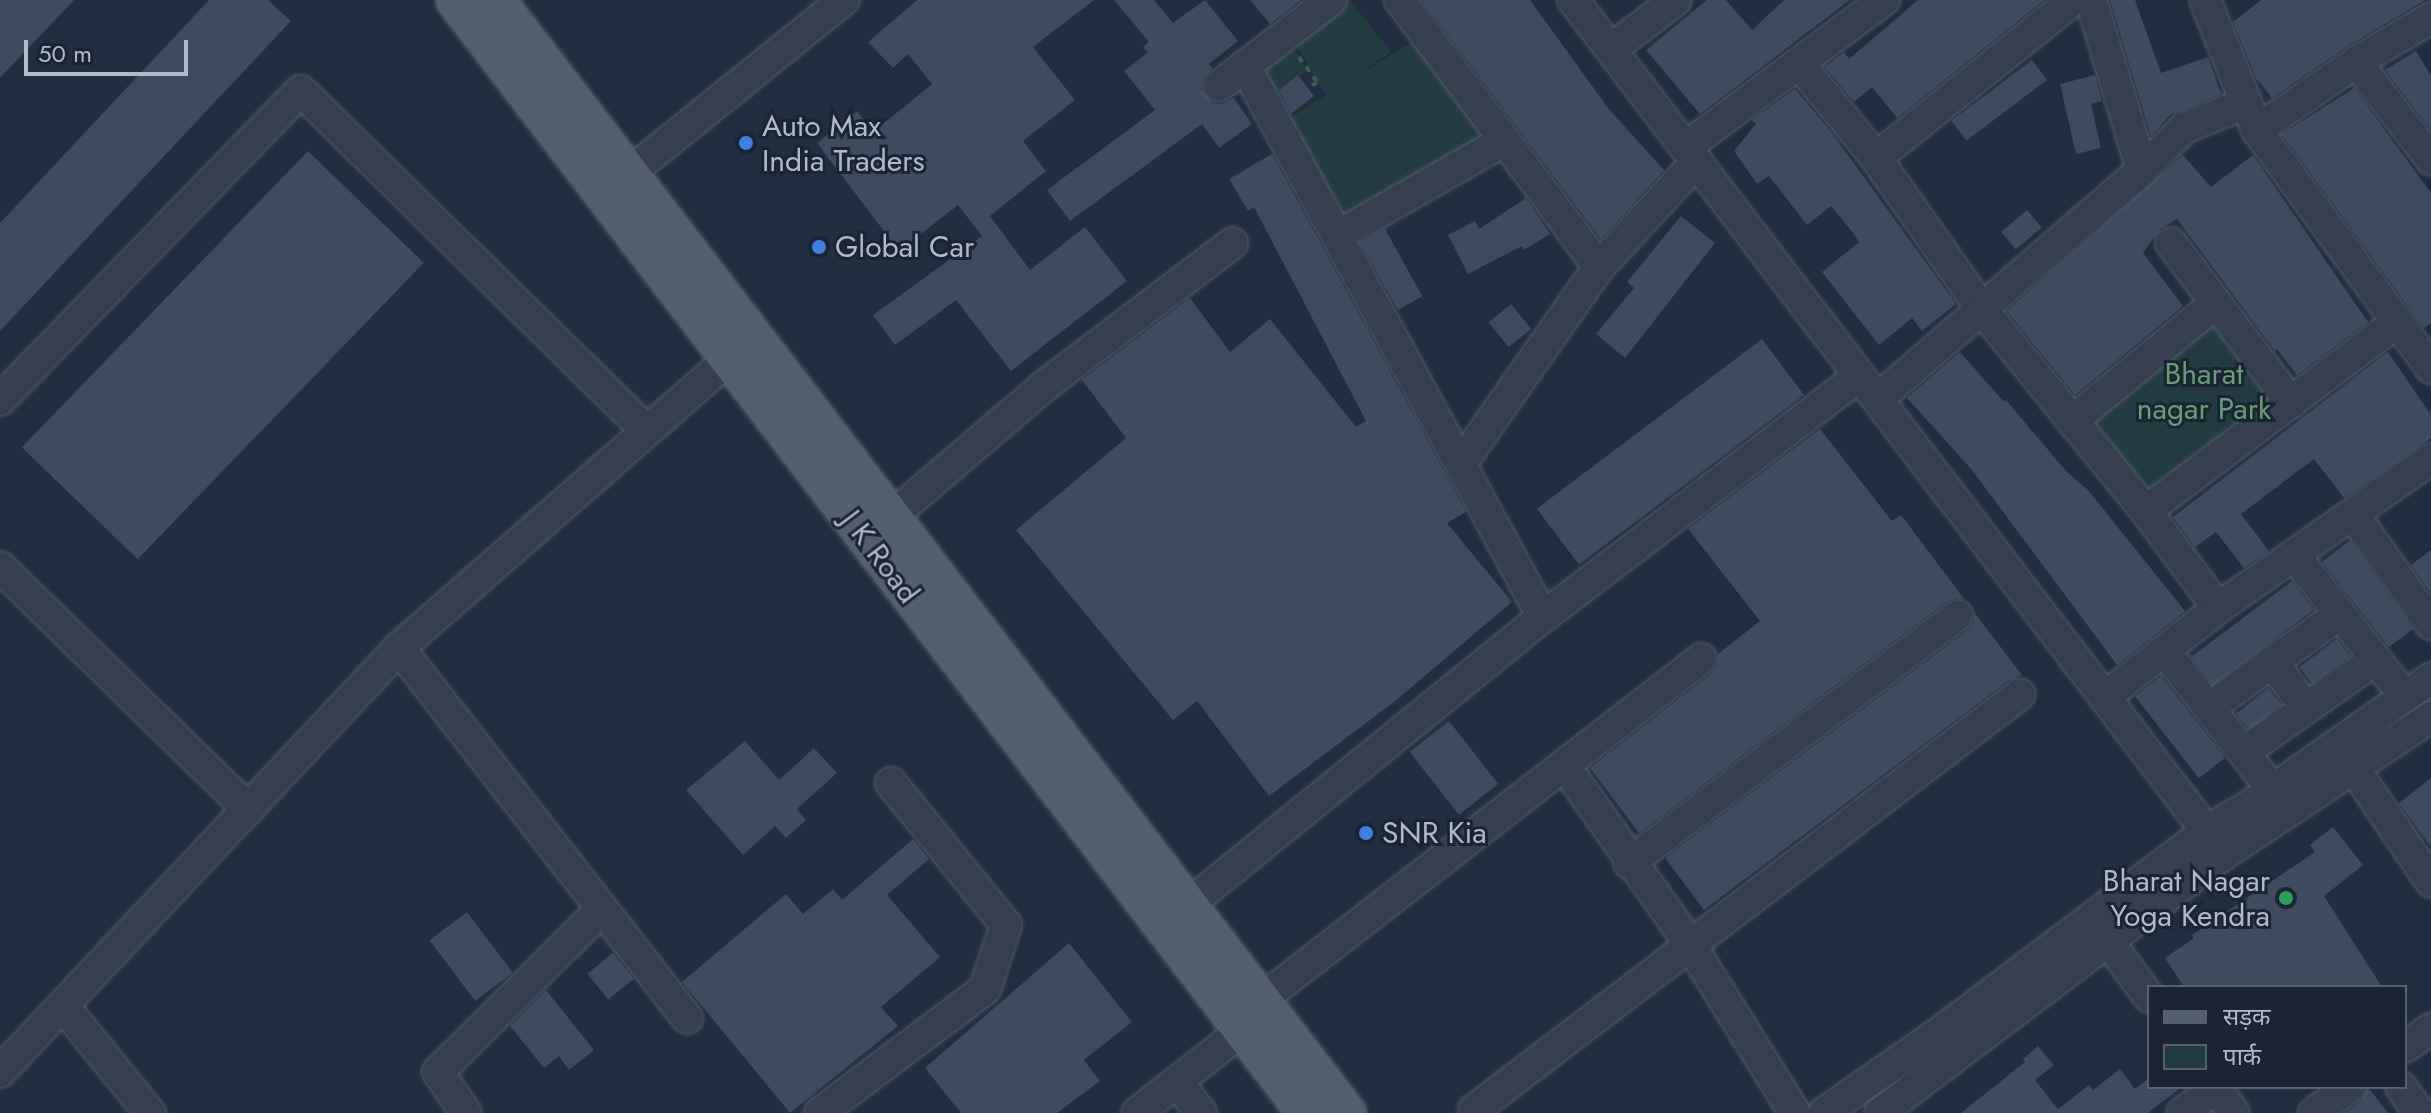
<!DOCTYPE html>
<meta charset="utf-8">
<style>
body{margin:0}
#map{position:relative;width:2431px;height:1113px;overflow:hidden;background:#212d40;font-family:Jost,"Noto Sans Devanagari",sans-serif}
div>[style]{position:absolute}
[style*='--x']{left:calc(var(--x)*1px);top:calc(var(--y)*1px);width:calc(var(--w)*1px);rotate:calc(var(--a)*1deg)}
.green>*{inset:0;background:#233c41;transform-origin:0 0}
.building>*{inset:0;background:#3d4a60;transform-origin:0 0}
.path>*{height:4px;margin-top:-2px;transform-origin:0;background:repeating-linear-gradient(90deg,#3e585b 0 6px,transparent 0 12px)}
.roads{filter:drop-shadow(0 0 2px #515a6b) drop-shadow(0 0 2px #515a6b)}
.minor>*{height:30px;margin:-15px;padding:0 15px;transform-origin:15px;border-radius:15px;background:#363f50}
.major>*{height:38px;margin:-19px;padding:0 19px;transform-origin:19px;border-radius:19px;background:#535e70}
.dots>*{width:22px;height:22px;translate:-50% -50%;box-sizing:border-box;border:4px solid #1b2435;border-radius:50%}
span{translate:-50% -50%;white-space:nowrap;text-align:center;line-height:1.15;-webkit-text-stroke:6px #1b2435;paint-order:stroke}
.poi-label{font-size:30px;color:#b1bacb}
.left{translate:0 -50%;text-align:left}
.right{translate:-100% -50%;text-align:right}
.park-label{font-size:30px;color:#669e75}
.street-label{font-size:30px;color:#b1bacb}
.legend{position:absolute;left:2147px;top:985px;width:260px;height:104px;box-sizing:border-box;background:#1b2435;border:2px solid #576071;margin:0;padding:10px 14px;list-style:none;font-size:24px;color:#b1bacb}
.legend li{display:flex;align-items:center;gap:16px;height:40px}
.legend b{width:40px;border:2px solid #576071}
.scale{position:absolute;left:24px;top:40px;width:164px;height:36px;box-sizing:border-box;border:4px solid #b1bacb;border-top:0;padding-left:10px;font-size:24px;line-height:28px;white-space:nowrap;color:#b1bacb;-webkit-text-stroke:6px #1b2435;paint-order:stroke}
</style>
<div id="map">
<div class="green">
<div style="clip-path:polygon(1339px 0,1350px 0,1391px 52px,1356px 76px,1418px 38px,1496px 138px,1339px 230px,1284px 122px,1326px 95px,1290px 35px)"></div>
<div style="clip-path:polygon(1285px 35px,1308px 71px,1264px 101px,1245px 66px)"></div>
<div style="left:2213px;top:315px;width:108px;height:168px;rotate:52deg"></div>
</div>
<div class="building">
<div style="clip-path:polygon(0 0,74px 0,0 78px)"></div>
<div style="clip-path:polygon(209px 0,268px 0,291px 21px,0 331px,0 223px)"></div>
<div style="clip-path:polygon(917px 0,1094px 0,1033px 47px,1075px 100px,1023px 141px,1046px 171px,990px 216px,1030px 270px,1085px 227px,1127px 281px,1011px 371px,956px 300px,895px 345px,873px 315px,982px 236px,958px 205px,899px 251px,817px 143px,857px 111px,873px 132px,932px 84px,908px 54px,893px 68px,868px 42px)"></div>
<div style="clip-path:polygon(1114px 0,1154px 0,1173px 23px,1205px 0,1238px 41px,1209px 64px,1213px 68px,1203px 78px,1201px 89px,1213px 103px,1222px 104px,1234px 98px,1252px 124px,1219px 148px,1202px 124px,1070px 221px,1047px 190px,1155px 110px,1124px 71px,1148px 52px,1143px 47px,1149px 42px)"></div>
<div style="clip-path:polygon(1250px 0,1301px 0,1270px 24px)"></div>
<div style="clip-path:polygon(1422px 0,1530px 0,1608px 108px,1664px 170px,1601px 239px)"></div>
<div style="clip-path:polygon(1707px 0,1726px 0,1752px 30px,1784px 0,1850px 0,1700px 114px,1646px 50px)"></div>
<div style="clip-path:polygon(1918px 0,2044px 0,1897px 118px,1872px 87px,1854px 102px,1825px 67px,1844px 52px,1849px 59px)"></div>
<div style="clip-path:polygon(2110px 0,2135px 0,2161px 73px,2208px 57px,2221px 94px,2170px 115px,2151px 136px)"></div>
<div style="clip-path:polygon(2261px 0,2425px 0,2346px 47px,2272px 98px,2256px 78px,2233px 22px)"></div>
<div style="clip-path:polygon(2416px 51px,2431px 76px,2431px 130px,2385px 70px)"></div>
<div style="left:2032px;top:60px;width:25px;height:101px;rotate:53deg"></div>
<div style="clip-path:polygon(1298px 75px,1314px 96px,1291px 114px,1279px 90px)"></div>
<div style="clip-path:polygon(2095px 75px,2102px 101px,2091px 104px,2101px 148px,2076px 154px,2060px 84px)"></div>
<div style="clip-path:polygon(2354px 88px,2431px 193px,2431px 323px,2424px 328px,2282px 134px)"></div>
<div style="clip-path:polygon(1795px 89px,1832px 133px,1956px 304px,1922px 331px,1912px 318px,1879px 345px,1822px 272px,1859px 242px,1853px 233px,1831px 206px,1807px 225px,1769px 176px,1757px 184px,1734px 151px,1756px 124px,1752px 120px)"></div>
<div style="left:308px;top:151px;width:161px;height:412px;rotate:44deg"></div>
<div style="clip-path:polygon(1272px 154px,1466px 512px,1447px 523px,1512px 602px,1394px 702px,1269px 796px,1197px 701px,1173px 720px,1016px 530px,1126px 438px,1082px 380px,1190px 298px,1230px 352px,1270px 319px,1356px 427px,1366px 421px,1254px 207px,1248px 211px,1229px 179px)"></div>
<div style="clip-path:polygon(2183px 155px,2211px 187px,2253px 155px,2368px 322px,2297px 375px,2277px 349px,2275px 351px,2177px 219px,2160px 229px,2143px 253px,2183px 306px,2075px 395px,2007px 311px)"></div>
<div style="clip-path:polygon(1526px 198px,1550px 234px,1524px 250px,1522px 246px,1468px 274px,1448px 235px,1475px 221px,1479px 229px)"></div>
<div style="left:2027px;top:210px;width:23px;height:34px;rotate:50deg"></div>
<div style="clip-path:polygon(1681px 216px,1715px 243px,1625px 358px,1596px 334px,1634px 288px,1627px 282px)"></div>
<div style="left:1385px;top:229px;width:77px;height:28px;rotate:61deg"></div>
<div style="left:1511px;top:304px;width:32px;height:29px;rotate:51deg"></div>
<div style="left:1762px;top:339px;width:70px;height:282px;rotate:53deg"></div>
<div style="clip-path:polygon(1960px 352px,2004px 402px,2006px 400px,2066px 471px,2088px 490px,2185px 611px,2117px 665px,1972px 470px,1907px 398px)"></div>
<div style="clip-path:polygon(2388px 352px,2431px 415px,2431px 438px,2344px 498px,2314px 459px,2241px 514px,2269px 551px,2244px 568px,2216px 532px,2195px 547px,2173px 517px)"></div>
<div style="clip-path:polygon(1820px 429px,1892px 521px,1901px 515px,1965px 600px,1956px 598px,1946px 602px,1639px 833px,1590px 768px,1712px 673px,1718px 665px,1718px 654px,1760px 621px,1688px 529px)"></div>
<div style="clip-path:polygon(2350px 540px,2413px 629px,2389px 647px,2322px 562px)"></div>
<div style="clip-path:polygon(2431px 550px,2431px 593px,2411px 565px)"></div>
<div style="left:2292px;top:581px;width:36px;height:126px;rotate:53deg"></div>
<div style="clip-path:polygon(1974px 612px,2022px 675px,2009px 680px,1704px 910px,1665px 858px,1968px 630px,1974px 622px)"></div>
<div style="left:2337px;top:639px;width:21px;height:47px;rotate:53deg"></div>
<div style="left:2161px;top:676px;width:104px;height:33px;rotate:52deg"></div>
<div style="left:2268px;top:688px;width:21px;height:41px;rotate:51deg"></div>
<div style="left:1449px;top:721px;width:80px;height:50px;rotate:52deg"></div>
<div style="clip-path:polygon(745px 741px,779px 780px,814px 748px,837px 773px,797px 809px,806px 820px,786px 838px,775px 826px,743px 855px,686px 790px)"></div>
<div style="clip-path:polygon(2431px 778px,2431px 847px,2399px 803px)"></div>
<div style="clip-path:polygon(2333px 827px,2363px 865px,2324px 896px,2382px 987px,2184px 987px,2165px 958px,2194px 938px,2192px 935px,2315px 852px,2310px 845px)"></div>
<div style="clip-path:polygon(913px 839px,929px 859px,887px 895px,940px 957px,881px 1007px,898px 1026px,790px 1113px,682px 982px,786px 894px,803px 914px,833px 889px,842px 900px)"></div>
<div style="left:467px;top:912px;width:76px;height:47px;rotate:53deg"></div>
<div style="clip-path:polygon(1069px 943px,1132px 1022px,1084px 1060px,1100px 1081px,1057px 1113px,961px 1113px,925px 1068px)"></div>
<div style="left:613px;top:953px;width:33px;height:33px;rotate:51deg"></div>
<div style="clip-path:polygon(546px 990px,594px 1050px,569px 1070px,559px 1056px,544px 1068px,510px 1026px)"></div>
<div style="clip-path:polygon(2038px 1046px,2054px 1065px,2035px 1080px,2058px 1109px,2089px 1085px,2093px 1090px,2120px 1069px,2135px 1089px,2149px 1078px,2149px 1087px,2182px 1087px,2148px 1113px,1961px 1113px,2025px 1062px,2023px 1059px)"></div>
<div style="clip-path:polygon(2368px 1087px,2388px 1113px,2345px 1113px,2361px 1101px)"></div>
</div>
<div class="path">
<div style="--x:1299;--y:57;--w:31;--a:54"></div>
<div style="--x:1317;--y:82;--w:11;--a:146"></div>
</div>
<div class="roads">
<div class="minor">
<div style="--x:1400;--y:0;--w:333;--a:53.3"></div>
<div style="--x:1573;--y:0;--w:1074;--a:52.68"></div>
<div style="--x:2091;--y:0;--w:177;--a:73.3"></div>
<div style="--x:2205;--y:0;--w:140;--a:68.2"></div>
<div style="--x:2257;--y:130;--w:295;--a:53.8"></div>
<div style="--x:1611;--y:49;--w:81;--a:-37"></div>
<div style="--x:2356;--y:62;--w:123;--a:52.3"></div>
<div style="--x:1800;--y:65;--w:120;--a:50.7"></div>
<div style="--x:1876;--y:158;--w:183;--a:55"></div>
<div style="--x:1981;--y:308;--w:262;--a:50.9"></div>
<div style="--x:2146;--y:511;--w:121;--a:53.4"></div>
<div style="--x:1245;--y:66;--w:626;--a:61.59"></div>
<div style="--x:1219;--y:86;--w:141;--a:-37.5"></div>
<div style="--x:2257;--y:130;--w:120;--a:-34.5"></div>
<div style="--x:2356;--y:62;--w:87;--a:-30.4"></div>
<div style="--x:1686;--y:147;--w:247;--a:-36.6"></div>
<div style="--x:1876;--y:158;--w:253;--a:-38.7"></div>
<div style="--x:612;--y:187;--w:298;--a:-38.9"></div>
<div style="--x:1337;--y:236;--w:193;--a:-29.7"></div>
<div style="--x:2171;--y:243;--w:200;--a:53.1"></div>
<div style="--x:1879;--y:398;--w:348;--a:-40.9"></div>
<div style="--x:2142;--y:170;--w:59;--a:-45"></div>
<div style="--x:2184;--y:128;--w:67;--a:-22"></div>
<div style="--x:0;--y:400;--w:431;--a:-45.8"></div>
<div style="--x:301;--y:91;--w:484;--a:44.5"></div>
<div style="--x:2072;--y:421;--w:186;--a:-39.3"></div>
<div style="--x:1461;--y:464;--w:241;--a:-55"></div>
<div style="--x:1599;--y:267;--w:144;--a:-47.2"></div>
<div style="--x:2146;--y:511;--w:315;--a:-36.9"></div>
<div style="--x:2353;--y:514;--w:135;--a:54.7"></div>
<div style="--x:891;--y:517;--w:200;--a:-40.5"></div>
<div style="--x:1043;--y:387;--w:238;--a:-37.2"></div>
<div style="--x:2294;--y:555;--w:180;--a:52"></div>
<div style="--x:0;--y:567;--w:347;--a:44.3"></div>
<div style="--x:399;--y:648;--w:469;--a:52.1"></div>
<div style="--x:2164;--y:650;--w:176;--a:52.2"></div>
<div style="--x:2272;--y:662;--w:57;--a:53.5"></div>
<div style="--x:2105;--y:697;--w:144;--a:-38.2"></div>
<div style="--x:2218;--y:608;--w:260;--a:-35"></div>
<div style="--x:2209;--y:708;--w:161;--a:-35.7"></div>
<div style="--x:2244;--y:752;--w:161;--a:-35.2"></div>
<div style="--x:1564;--y:765;--w:218;--a:54.9"></div>
<div style="--x:1689;--y:943;--w:200;--a:58.1"></div>
<div style="--x:2355;--y:770;--w:135;--a:55.8"></div>
<div style="--x:1629;--y:863;--w:411;--a:-37"></div>
<div style="--x:1188;--y:905;--w:457;--a:-39.1"></div>
<div style="--x:1543;--y:617;--w:396;--a:-37.3"></div>
<div style="--x:2108;--y:941;--w:69;--a:53.8"></div>
<div style="--x:1261;--y:1000;--w:557;--a:-37.78"></div>
<div style="--x:63;--y:1006;--w:138;--a:50.9"></div>
<div style="--x:2405;--y:1047;--w:32;--a:-35"></div>
<div style="--x:0;--y:1072;--w:582;--a:-46.74"></div>
<div style="--x:399;--y:648;--w:461;--a:-41.2"></div>
<div style="--x:1177;--y:1082;--w:39;--a:52"></div>
<div style="--x:2215;--y:1087;--w:32;--a:54"></div>
<div style="--x:2401;--y:1087;--w:32;--a:55"></div>
<div style="--x:1474;--y:1110;--w:686;--a:-37.3"></div>
<div style="--x:466;--y:1113;--w:50;--a:-124.3"></div>
<div style="--x:438;--y:1072;--w:231;--a:-44.8"></div>
<div style="--x:820;--y:1113;--w:206;--a:-36.9"></div>
<div style="--x:985;--y:989;--w:67;--a:-71.8"></div>
<div style="--x:1006;--y:925;--w:183;--a:-129"></div>
<div style="--x:1137;--y:1113;--w:154;--a:-38.1"></div>
<div style="--x:1824;--y:1113;--w:145;--a:-34.9"></div>
<div style="--x:1943;--y:1030;--w:331;--a:-37"></div>
<div style="--x:2207;--y:831;--w:55;--a:-30.8"></div>
<div style="--x:2254;--y:803;--w:217;--a:-35.2"></div>
<div style="--x:1880;--y:1113;--w:431;--a:-37"></div>
<div style="--x:2224;--y:854;--w:248;--a:-33.5"></div>
<div style="--x:2182;--y:1113;--w:42;--a:-36.3"></div>
<div style="--x:2314;--y:1113;--w:44;--a:-35.8"></div>
</div>
<div class="major">
<div style="--x:455;--y:0;--w:1401;--a:52.6"></div>
<div style="--x:496;--y:0;--w:1401;--a:52.6"></div>
</div>
</div>
<div class="dots">
<div style="left:746px;top:143px;background:#3f7fe0"></div>
<div style="left:819px;top:247px;background:#3f7fe0"></div>
<div style="left:1366px;top:833px;background:#3f7fe0"></div>
<div style="left:2286px;top:898px;background:#2e9e5b"></div>
</div>
<div class="poi-label">
<span class="left" style="left:762px;top:143px">Auto Max<br>India Traders</span>
<span class="left" style="left:835px;top:247px">Global Car</span>
<span class="left" style="left:1382px;top:833px">SNR Kia</span>
<span class="right" style="left:2270px;top:898px">Bharat Nagar<br>Yoga Kendra</span>
</div>
<div class="park-label">
<span style="left:2204px;top:391px">Bharat<br>nagar Park</span>
</div>
<div class="street-label">
<span style="left:880px;top:557px;rotate:53deg">J K Road</span>
</div>
<ul class="legend">
<li><b style="height:10px;background:#535e70"></b>सड़क</li>
<li><b style="height:22px;background:#233c41"></b>पार्क</li>
</ul>
<div class="scale">50 m</div>
</div>
